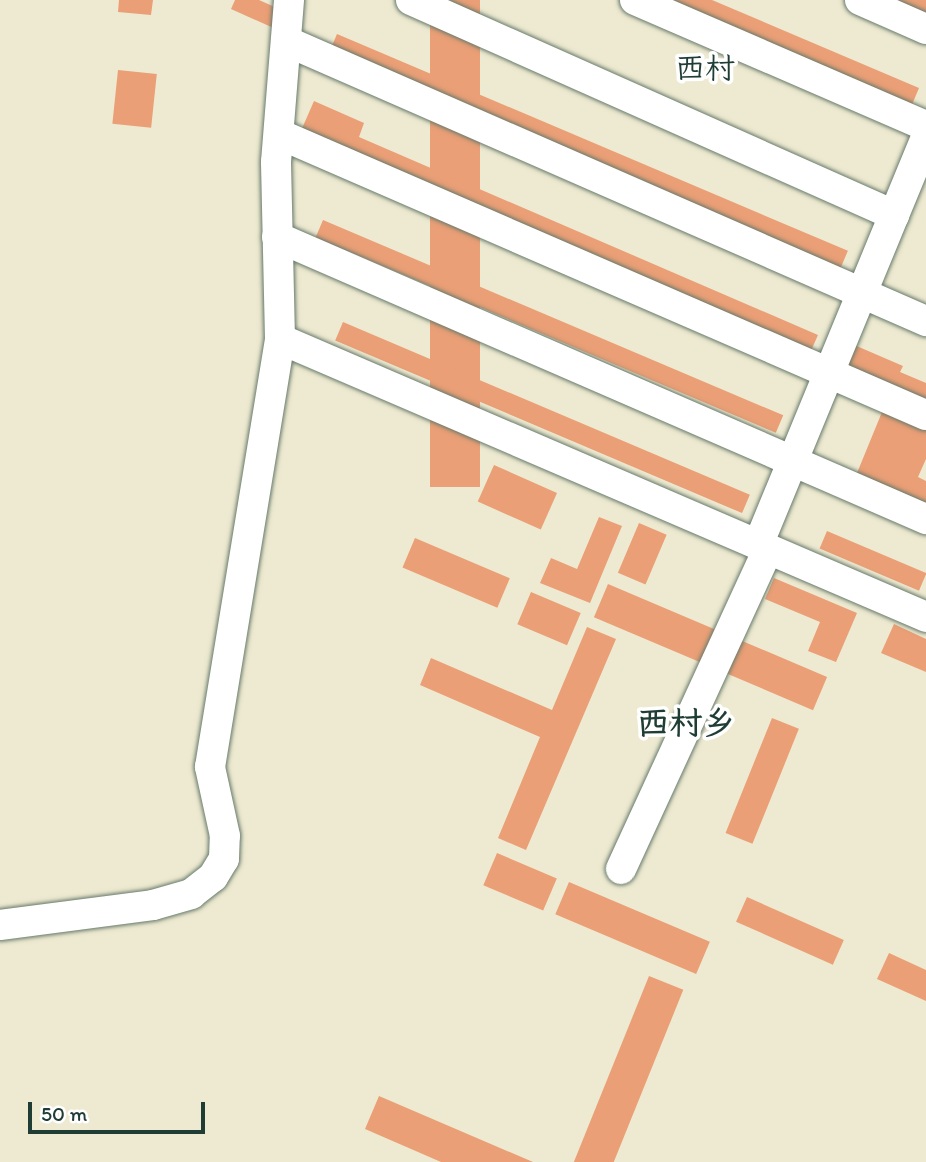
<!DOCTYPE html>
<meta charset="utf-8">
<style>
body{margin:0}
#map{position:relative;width:926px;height:1162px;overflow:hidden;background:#eeead1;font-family:Itim,"LXGW WenKai TC",sans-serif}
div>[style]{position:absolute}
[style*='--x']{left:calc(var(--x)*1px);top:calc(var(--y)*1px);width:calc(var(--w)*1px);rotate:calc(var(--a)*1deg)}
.building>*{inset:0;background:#ea9f76;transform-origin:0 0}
.roads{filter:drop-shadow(0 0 2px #677a6b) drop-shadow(0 0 2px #677a6b)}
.minor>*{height:30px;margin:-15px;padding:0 15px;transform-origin:15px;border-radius:15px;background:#fff}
span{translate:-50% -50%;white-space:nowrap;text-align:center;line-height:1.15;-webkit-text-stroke:7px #fff;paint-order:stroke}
.quarter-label{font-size:30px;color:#1f3d34}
.district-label{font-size:33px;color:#1f3d34;font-weight:700}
.scale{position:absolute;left:28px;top:1102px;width:177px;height:32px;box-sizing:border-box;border:4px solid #1f3d34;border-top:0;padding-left:9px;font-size:21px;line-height:24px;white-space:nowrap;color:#1f3d34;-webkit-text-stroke:5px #fff;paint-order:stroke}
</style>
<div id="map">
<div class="building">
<div style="clip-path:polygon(119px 0,153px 0,151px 15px,118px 12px)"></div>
<div style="clip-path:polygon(235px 0,259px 0,286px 12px,278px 30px,231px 9px)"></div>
<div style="left:430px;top:0;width:50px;height:487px"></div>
<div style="clip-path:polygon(662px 0,712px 0,919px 88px,911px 107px)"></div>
<div style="clip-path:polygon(881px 0,926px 0,926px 19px)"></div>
<div style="left:337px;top:34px;width:555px;height:20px;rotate:23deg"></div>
<div style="left:118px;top:70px;width:39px;height:54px;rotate:6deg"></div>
<div style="clip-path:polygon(314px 101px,364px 123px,359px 137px,818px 335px,810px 353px,300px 133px)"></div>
<div style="left:323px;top:220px;width:500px;height:19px;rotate:23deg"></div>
<div style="left:343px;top:322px;width:442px;height:20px;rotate:23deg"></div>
<div style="clip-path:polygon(852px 344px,903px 366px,900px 372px,926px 383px,926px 405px,841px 369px)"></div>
<div style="clip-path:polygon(882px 412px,926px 430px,926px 459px,918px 477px,926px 481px,926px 503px,857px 473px)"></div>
<div style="left:494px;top:465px;width:69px;height:40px;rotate:24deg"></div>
<div style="clip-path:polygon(599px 517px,622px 526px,590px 603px,540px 583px,551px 558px,577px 569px)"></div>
<div style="left:639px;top:523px;width:30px;height:54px;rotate:23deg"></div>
<div style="left:827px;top:531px;width:108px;height:19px;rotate:23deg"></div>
<div style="left:415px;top:538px;width:103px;height:32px;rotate:23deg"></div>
<div style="clip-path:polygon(774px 578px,857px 613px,836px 662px,808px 651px,820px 622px,765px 599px)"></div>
<div style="left:608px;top:584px;width:238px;height:36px;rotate:23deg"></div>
<div style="left:531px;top:592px;width:54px;height:35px;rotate:23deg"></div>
<div style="clip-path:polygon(894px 624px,926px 639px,926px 672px,881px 653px)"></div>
<div style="clip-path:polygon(587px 627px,616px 639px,526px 850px,498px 838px,540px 737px,420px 685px,431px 658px,552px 710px)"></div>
<div style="left:772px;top:718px;width:29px;height:124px;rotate:22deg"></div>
<div style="left:497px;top:853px;width:65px;height:35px;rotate:23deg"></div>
<div style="left:569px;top:882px;width:153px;height:35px;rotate:23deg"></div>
<div style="left:747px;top:897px;width:106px;height:27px;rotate:24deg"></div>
<div style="clip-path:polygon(889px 953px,926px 970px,926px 1001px,877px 979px)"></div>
<div style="left:649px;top:976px;width:37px;height:202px;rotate:22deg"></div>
<div style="clip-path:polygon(379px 1096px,533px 1162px,441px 1162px,365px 1129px)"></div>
</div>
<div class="roads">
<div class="minor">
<div style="--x:411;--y:0;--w:529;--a:24"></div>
<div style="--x:635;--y:0;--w:317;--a:23.4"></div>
<div style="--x:860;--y:0;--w:72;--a:23.7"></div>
<div style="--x:286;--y:41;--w:699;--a:23.63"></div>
<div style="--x:279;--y:134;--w:705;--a:23.48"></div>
<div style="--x:277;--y:237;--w:708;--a:23.49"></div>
<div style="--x:280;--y:339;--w:703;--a:23.28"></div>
<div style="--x:758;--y:545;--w:440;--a:-67.6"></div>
<div style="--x:621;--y:869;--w:352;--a:-65.3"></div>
<div style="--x:0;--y:925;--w:154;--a:-7.4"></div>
<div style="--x:153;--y:905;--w:40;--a:-16"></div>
<div style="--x:191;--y:894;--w:28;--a:-38"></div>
<div style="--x:213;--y:877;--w:21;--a:-59"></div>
<div style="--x:224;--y:859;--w:23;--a:-88"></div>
<div style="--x:225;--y:836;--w:71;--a:-102.3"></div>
<div style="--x:210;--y:767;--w:434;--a:-80.7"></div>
<div style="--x:280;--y:339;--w:177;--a:-91.3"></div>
<div style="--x:276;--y:162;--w:163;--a:-85.4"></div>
</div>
</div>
<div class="quarter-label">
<span style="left:705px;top:68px">西村</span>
</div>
<div class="district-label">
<span style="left:686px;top:723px">西村乡</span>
</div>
<div class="scale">50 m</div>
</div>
